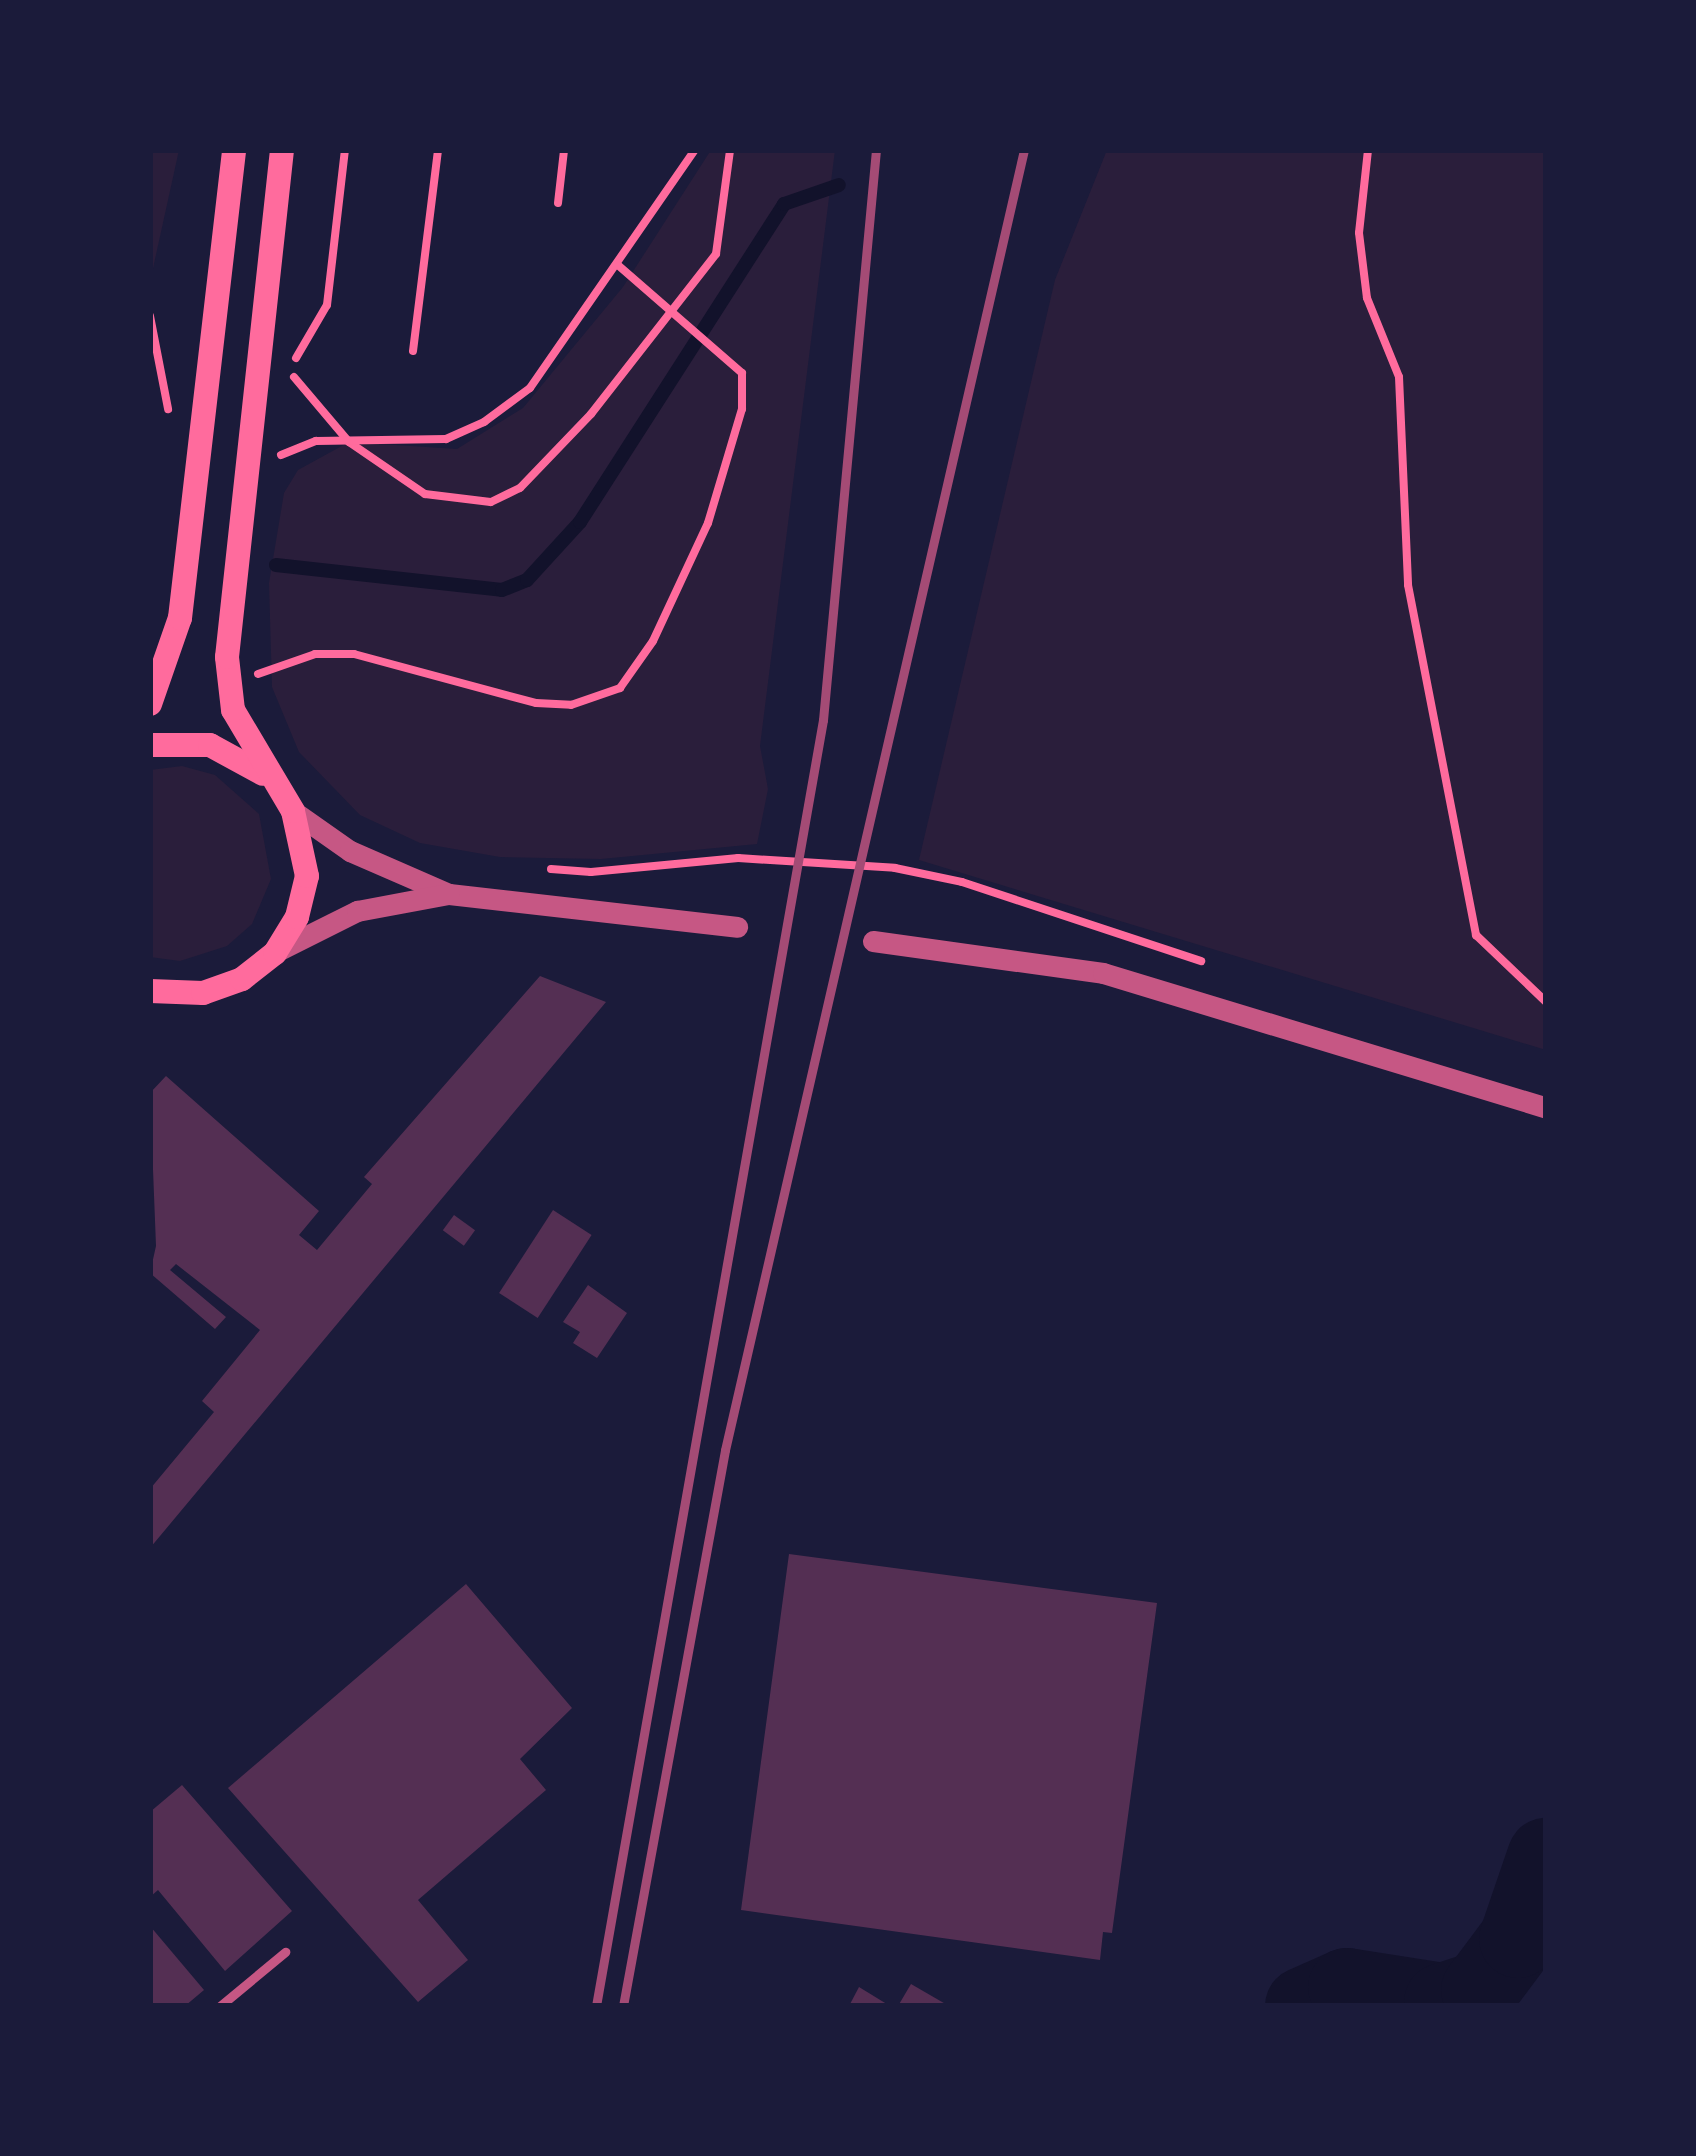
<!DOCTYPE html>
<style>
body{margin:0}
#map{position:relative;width:1696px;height:2156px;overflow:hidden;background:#1b1b3a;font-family:"Fira Sans Condensed",sans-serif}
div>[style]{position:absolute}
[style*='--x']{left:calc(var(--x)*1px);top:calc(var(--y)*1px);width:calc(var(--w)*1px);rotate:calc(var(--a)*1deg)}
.green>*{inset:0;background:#2a1e3b}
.stream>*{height:14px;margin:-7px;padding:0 7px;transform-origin:7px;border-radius:7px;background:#12122b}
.river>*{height:78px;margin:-39px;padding:0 39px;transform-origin:39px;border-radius:39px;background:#12122b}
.building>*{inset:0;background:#542f53;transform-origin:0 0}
.path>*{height:8px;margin:-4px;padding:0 4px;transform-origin:4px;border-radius:4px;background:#ff6b9d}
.service>*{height:9px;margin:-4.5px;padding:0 4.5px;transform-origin:4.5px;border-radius:4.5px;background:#c65784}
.tertiary>*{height:21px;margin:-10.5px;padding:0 10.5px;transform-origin:10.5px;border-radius:10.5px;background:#c65784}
.secondary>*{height:24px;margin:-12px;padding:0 12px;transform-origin:12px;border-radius:12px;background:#ff6b9d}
.rail>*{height:9px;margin:-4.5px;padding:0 4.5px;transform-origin:4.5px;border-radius:4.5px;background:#a44b75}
span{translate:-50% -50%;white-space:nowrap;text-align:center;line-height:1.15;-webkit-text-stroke:10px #1b1b3a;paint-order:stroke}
.frame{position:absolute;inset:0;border:153px solid #1b1b3a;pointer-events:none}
</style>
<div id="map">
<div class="green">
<div style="clip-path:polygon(150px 150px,179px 150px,150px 282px)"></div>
<div style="clip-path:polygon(711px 150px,835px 150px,760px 746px,768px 789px,757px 844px,601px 859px,500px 857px,420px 843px,360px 815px,299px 752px,272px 687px,269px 583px,284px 493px,298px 470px,349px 442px,457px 449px,523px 408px,623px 287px)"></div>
<div style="clip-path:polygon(1107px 150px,1546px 150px,1546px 1050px,919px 860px,1055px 280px)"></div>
<div style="clip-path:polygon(182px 766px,215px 775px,259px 814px,271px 879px,252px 924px,227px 946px,180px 961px,150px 957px,150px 770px)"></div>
</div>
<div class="stream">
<div style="--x:276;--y:565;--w:227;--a:6.3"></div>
<div style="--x:502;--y:590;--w:27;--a:-22"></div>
<div style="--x:527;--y:580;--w:79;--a:-47.6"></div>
<div style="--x:580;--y:522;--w:378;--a:-57.3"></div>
<div style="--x:784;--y:204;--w:58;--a:-19.1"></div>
</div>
<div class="river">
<div style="--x:1304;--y:2006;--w:47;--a:-23.8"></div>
<div style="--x:1347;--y:1987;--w:97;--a:8.9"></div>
<div style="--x:1443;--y:2002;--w:39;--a:-18"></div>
<div style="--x:1480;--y:1990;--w:64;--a:-53.3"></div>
<div style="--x:1518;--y:1939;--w:87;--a:-71.1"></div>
</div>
<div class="building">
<div style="clip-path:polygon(540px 976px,606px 1002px,150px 1548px,150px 1489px,214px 1412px,202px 1401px,260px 1330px,176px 1264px,170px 1270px,226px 1317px,215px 1329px,150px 1273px,156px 1246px,150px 1093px,166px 1076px,319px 1211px,299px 1235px,317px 1250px,372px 1184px,364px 1177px)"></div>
<div style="left:553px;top:1210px;width:46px;height:99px;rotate:33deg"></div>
<div style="left:454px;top:1215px;width:26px;height:19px;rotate:36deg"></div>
<div style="clip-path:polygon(588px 1285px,627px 1313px,597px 1358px,573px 1343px,580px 1332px,563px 1322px)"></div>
<div style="clip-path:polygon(789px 1554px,1157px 1603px,1112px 1933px,1103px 1932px,1100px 1960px,741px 1910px)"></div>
<div style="clip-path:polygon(466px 1584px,572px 1708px,520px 1759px,546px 1790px,418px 1900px,468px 1960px,418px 2002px,228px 1788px)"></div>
<div style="clip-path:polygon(182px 1785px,292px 1911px,225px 1971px,158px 1890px,150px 1897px,150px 1812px)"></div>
<div style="clip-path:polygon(150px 1926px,204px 1990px,185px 2006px,150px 2006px)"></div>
<div style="clip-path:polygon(911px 1984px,949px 2006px,898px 2006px)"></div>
<div style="clip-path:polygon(859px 1987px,890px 2006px,849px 2006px)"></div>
</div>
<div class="path">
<div style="--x:1368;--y:150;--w:83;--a:96.2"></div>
<div style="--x:1359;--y:233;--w:65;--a:83"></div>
<div style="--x:1367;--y:298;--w:85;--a:67.9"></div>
<div style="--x:1399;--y:377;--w:208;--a:87.5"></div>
<div style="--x:1408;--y:585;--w:357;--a:79"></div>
<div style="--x:1476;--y:935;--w:97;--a:43.7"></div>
<div style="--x:558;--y:203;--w:53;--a:-83.5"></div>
<div style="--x:150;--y:316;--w:95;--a:79"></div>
<div style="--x:413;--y:351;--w:203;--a:-82.9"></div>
<div style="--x:296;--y:358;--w:61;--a:-59.7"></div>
<div style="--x:327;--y:305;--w:156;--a:-83.4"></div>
<div style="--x:294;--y:377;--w:85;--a:49.8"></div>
<div style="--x:349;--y:442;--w:92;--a:34.4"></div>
<div style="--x:425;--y:494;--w:66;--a:6.9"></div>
<div style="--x:491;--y:502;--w:32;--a:-26"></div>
<div style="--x:520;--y:488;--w:103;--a:-46.2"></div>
<div style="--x:591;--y:414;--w:203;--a:-52"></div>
<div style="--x:716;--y:254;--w:105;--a:-82.3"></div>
<div style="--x:281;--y:455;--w:38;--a:-22"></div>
<div style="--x:316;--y:441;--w:130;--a:-0.9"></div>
<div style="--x:446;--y:439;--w:42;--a:-24.1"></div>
<div style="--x:484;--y:422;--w:57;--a:-36.5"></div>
<div style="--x:530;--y:388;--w:290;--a:-55.3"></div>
<div style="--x:258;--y:674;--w:60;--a:-19.3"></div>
<div style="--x:315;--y:654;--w:39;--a:0"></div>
<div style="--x:354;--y:654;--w:188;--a:15.1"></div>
<div style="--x:536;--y:703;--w:35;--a:3"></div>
<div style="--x:571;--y:705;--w:52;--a:-19.1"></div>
<div style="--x:620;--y:688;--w:57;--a:-54.9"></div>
<div style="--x:653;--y:641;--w:130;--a:-65"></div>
<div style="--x:708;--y:523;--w:119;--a:-73.4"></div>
<div style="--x:742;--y:409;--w:36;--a:-90"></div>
<div style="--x:742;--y:373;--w:163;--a:-139"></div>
<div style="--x:551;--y:869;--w:40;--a:4.3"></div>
<div style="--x:591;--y:872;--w:148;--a:-5.4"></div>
<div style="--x:738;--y:858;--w:157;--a:3.6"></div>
<div style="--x:895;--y:868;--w:68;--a:11.8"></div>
<div style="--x:962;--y:882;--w:252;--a:18.3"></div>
</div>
<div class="service">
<div style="--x:220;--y:2006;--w:85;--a:-39.7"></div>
</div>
<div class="tertiary">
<div style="--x:293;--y:811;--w:70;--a:35.1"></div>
<div style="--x:350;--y:851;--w:108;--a:23.5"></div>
<div style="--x:449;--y:894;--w:290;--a:6.5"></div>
<div style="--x:873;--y:941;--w:232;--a:7.9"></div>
<div style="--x:1103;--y:973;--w:463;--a:16.9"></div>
<div style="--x:275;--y:952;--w:92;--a:-26.6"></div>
<div style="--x:357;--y:911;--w:93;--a:-10.6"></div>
</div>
<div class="secondary">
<div style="--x:150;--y:704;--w:91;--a:-70.8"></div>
<div style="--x:180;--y:618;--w:471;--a:-83.4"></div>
<div style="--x:150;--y:745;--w:60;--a:0"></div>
<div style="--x:210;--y:745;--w:60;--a:28.7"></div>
<div style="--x:150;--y:991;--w:53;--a:2.2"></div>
<div style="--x:203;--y:993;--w:41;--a:-19.7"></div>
<div style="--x:242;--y:979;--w:42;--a:-38.2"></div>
<div style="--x:275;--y:953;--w:42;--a:-58.6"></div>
<div style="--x:297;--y:917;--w:42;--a:-76.3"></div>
<div style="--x:307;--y:876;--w:66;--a:-102.2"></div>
<div style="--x:293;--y:811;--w:117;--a:-120.7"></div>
<div style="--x:233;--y:710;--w:53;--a:-96.5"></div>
<div style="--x:227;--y:657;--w:510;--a:-83.81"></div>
</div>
<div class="rail">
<div style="--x:596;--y:2006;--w:1306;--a:-79.99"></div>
<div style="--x:823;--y:720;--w:572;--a:-84.69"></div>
<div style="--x:623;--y:2006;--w:565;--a:-79.6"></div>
<div style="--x:725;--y:1450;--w:1334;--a:-77.05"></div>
</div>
<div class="frame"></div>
</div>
